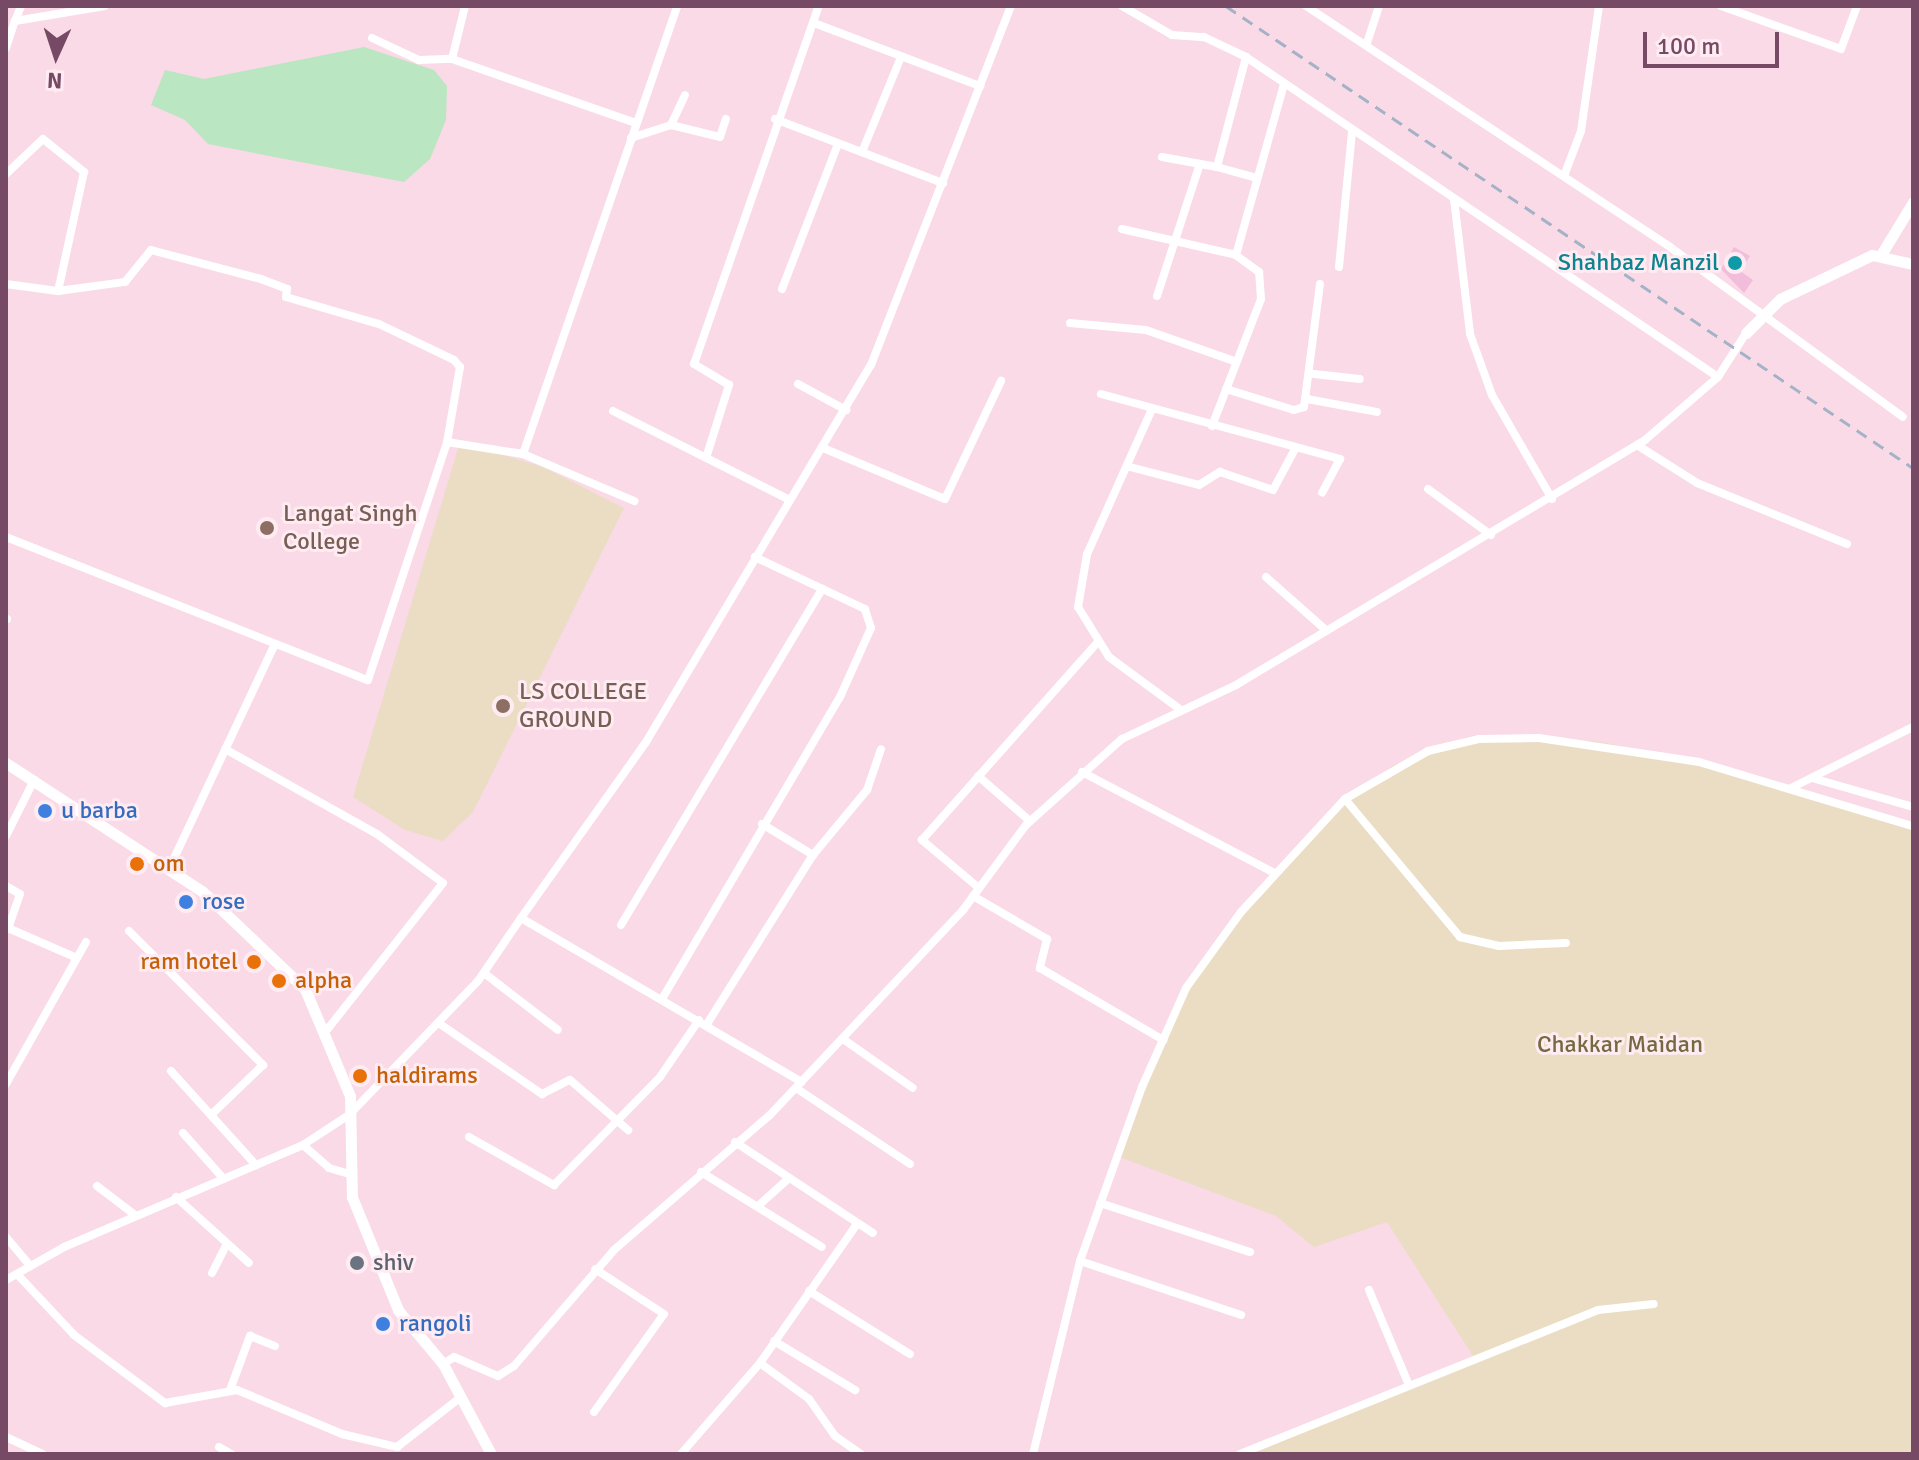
<!DOCTYPE html>
<style>
body{margin:0}
#map{position:relative;width:1919px;height:1460px;overflow:hidden;background:#fce6ed;font-family:Signika,sans-serif}
div>[style]{position:absolute}
[style*='--x']{left:calc(var(--x)*1px);top:calc(var(--y)*1px);width:calc(var(--w)*1px);rotate:calc(var(--a)*1deg)}
.residential>*{inset:0;background:#f9dae6;transform-origin:0 0}
.green>*{inset:0;background:#eaddc4}
.water>*{inset:0;background:#bae6c2}
.building>*{inset:0;background:#f2bdda}
.street>*{height:8px;margin:-4px;padding:0 4px;transform-origin:4px;border-radius:4px;background:#fff}
.secondary>*{height:11px;margin:-5.5px;padding:0 5.5px;transform-origin:5.5px;border-radius:5.5px;background:#fff}
.rail>*{height:3px;margin-top:-1.5px;transform-origin:0;background:repeating-linear-gradient(90deg,#a4b2c7 0 12px,transparent 0 20px)}
.dots>*{width:22px;height:22px;translate:-50% -50%;box-sizing:border-box;border:4px solid #ffecf3;border-radius:50%}
span{translate:-50% -50%;white-space:nowrap;text-align:center;line-height:1.15;-webkit-text-stroke:6px #ffecf3;paint-order:stroke}
.culture-label{font-size:24px;color:#0d838f}
.right{translate:-100% -50%;text-align:right}
.education-label{font-size:24px;color:#785e54}
.left{translate:0 -50%;text-align:left}
.shop-label{font-size:24px;color:#366cbe}
.food-label{font-size:24px;color:#c56008}
.park-label{font-size:24px;color:#76693f}
.worship-label{font-size:24px;color:#5b616d}
.frame{position:absolute;inset:0;border:8px solid #764a64;pointer-events:none}
.north{position:absolute;left:16px;top:16px;width:80px;height:80px;-webkit-text-stroke:6px #ffecf3;paint-order:stroke;rotate:183deg;font-size:22px;font-weight:700;line-height:32px;text-align:center;color:#764a64}
.north::after{content:'';display:block;margin:auto;width:28px;height:36px;background:#764a64;clip-path:polygon(50% 0,100% 100%,50% 72%,0 100%)}
.scale{position:absolute;left:1643px;top:32px;width:136px;height:36px;box-sizing:border-box;border:4px solid #764a64;border-top:0;padding-left:10px;font-size:24px;line-height:28px;white-space:nowrap;color:#764a64;-webkit-text-stroke:6px #ffecf3;paint-order:stroke}
</style>
<div id="map">
<div class="residential">
<div style="left:6px;top:6px;width:1907px;height:1448px"></div>
</div>
<div class="green">
<div style="clip-path:polygon(460px 442px,543px 467px,624px 508px,473px 812px,443px 841px,405px 830px,353px 797px)"></div>
<div style="clip-path:polygon(1479px 739px,1596px 741px,1699px 762px,1913px 826px,1913px 1454px,1251px 1454px,1473px 1356px,1387px 1222px,1314px 1247px,1276px 1216px,1117px 1156px,1186px 988px,1241px 912px,1345px 799px,1394px 765px)"></div>
</div>
<div class="water">
<div style="clip-path:polygon(364px 47px,434px 70px,447px 86px,446px 120px,430px 159px,404px 182px,208px 144px,185px 120px,151px 105px,165px 70px,204px 79px)"></div>
</div>
<div class="building">
<div style="clip-path:polygon(1734px 247px,1750px 256px,1740px 271px,1753px 280px,1744px 293px,1721px 269px)"></div>
</div>
<div class="street">
<div style="--x:1122;--y:6;--w:58;--a:30.1"></div>
<div style="--x:1172;--y:35;--w:32;--a:4"></div>
<div style="--x:1204;--y:37;--w:47;--a:25.5"></div>
<div style="--x:1246;--y:57;--w:570;--a:34.14"></div>
<div style="--x:1306;--y:6;--w:437;--a:33.5"></div>
<div style="--x:1670;--y:247;--w:288;--a:36.1"></div>
<div style="--x:1721;--y:6;--w:127;--a:19.7"></div>
<div style="--x:1841;--y:49;--w:46;--a:-69.6"></div>
<div style="--x:15;--y:21;--w:16;--a:-68"></div>
<div style="--x:814;--y:23;--w:178;--a:20.8"></div>
<div style="--x:372;--y:38;--w:52;--a:25.1"></div>
<div style="--x:419;--y:60;--w:33;--a:-2"></div>
<div style="--x:452;--y:59;--w:195;--a:19.2"></div>
<div style="--x:1367;--y:43;--w:39;--a:-72"></div>
<div style="--x:6;--y:48;--w:28;--a:-72"></div>
<div style="--x:15;--y:21;--w:91;--a:-9.5"></div>
<div style="--x:452;--y:59;--w:55;--a:-76.2"></div>
<div style="--x:775;--y:119;--w:180;--a:20.9"></div>
<div style="--x:671;--y:125;--w:33;--a:-65"></div>
<div style="--x:631;--y:138;--w:42;--a:-18"></div>
<div style="--x:671;--y:125;--w:50;--a:13.8"></div>
<div style="--x:720;--y:137;--w:19;--a:-72"></div>
<div style="--x:862;--y:152;--w:103;--a:-67.7"></div>
<div style="--x:1162;--y:157;--w:56;--a:10.3"></div>
<div style="--x:1217;--y:167;--w:114;--a:-75.2"></div>
<div style="--x:1217;--y:167;--w:41;--a:15.4"></div>
<div style="--x:6;--y:174;--w:51;--a:-43.4"></div>
<div style="--x:43;--y:139;--w:53;--a:38.8"></div>
<div style="--x:84;--y:172;--w:122;--a:102.3"></div>
<div style="--x:1564;--y:176;--w:48;--a:-69.3"></div>
<div style="--x:1581;--y:131;--w:126;--a:-81.8"></div>
<div style="--x:1454;--y:199;--w:136;--a:83.2"></div>
<div style="--x:1470;--y:334;--w:65;--a:70.2"></div>
<div style="--x:1492;--y:395;--w:120;--a:60"></div>
<div style="--x:1122;--y:229;--w:117;--a:12.8"></div>
<div style="--x:1339;--y:267;--w:137;--a:-84.5"></div>
<div style="--x:6;--y:284;--w:52;--a:7.7"></div>
<div style="--x:58;--y:291;--w:68;--a:-7.7"></div>
<div style="--x:125;--y:282;--w:41;--a:-50.9"></div>
<div style="--x:151;--y:250;--w:114;--a:14.8"></div>
<div style="--x:261;--y:279;--w:28;--a:21"></div>
<div style="--x:287;--y:289;--w:8;--a:97"></div>
<div style="--x:286;--y:297;--w:97;--a:16.2"></div>
<div style="--x:379;--y:324;--w:83;--a:25.6"></div>
<div style="--x:454;--y:360;--w:9;--a:49"></div>
<div style="--x:460;--y:367;--w:76;--a:99.8"></div>
<div style="--x:447;--y:442;--w:77;--a:9"></div>
<div style="--x:523;--y:454;--w:474;--a:-71"></div>
<div style="--x:782;--y:289;--w:155;--a:-68.9"></div>
<div style="--x:1157;--y:296;--w:139;--a:-72"></div>
<div style="--x:1070;--y:323;--w:76;--a:5.3"></div>
<div style="--x:1146;--y:330;--w:96;--a:19.4"></div>
<div style="--x:1314;--y:374;--w:46;--a:6.2"></div>
<div style="--x:798;--y:384;--w:55;--a:28.4"></div>
<div style="--x:1226;--y:389;--w:71;--a:17.2"></div>
<div style="--x:1294;--y:410;--w:10;--a:-17"></div>
<div style="--x:1304;--y:407;--w:124;--a:-82.6"></div>
<div style="--x:1101;--y:394;--w:248;--a:15.2"></div>
<div style="--x:1340;--y:459;--w:38;--a:118"></div>
<div style="--x:1307;--y:399;--w:71;--a:10.5"></div>
<div style="--x:1152;--y:409;--w:159;--a:114.1"></div>
<div style="--x:1087;--y:554;--w:54;--a:99.6"></div>
<div style="--x:1078;--y:607;--w:59;--a:58.2"></div>
<div style="--x:1109;--y:657;--w:89;--a:36.4"></div>
<div style="--x:613;--y:411;--w:196;--a:26.7"></div>
<div style="--x:1212;--y:426;--w:136;--a:-68.9"></div>
<div style="--x:1261;--y:299;--w:27;--a:-94"></div>
<div style="--x:1259;--y:272;--w:29;--a:-144"></div>
<div style="--x:1236;--y:255;--w:178;--a:-74.3"></div>
<div style="--x:1637;--y:445;--w:71;--a:32.3"></div>
<div style="--x:1697;--y:483;--w:162;--a:22.1"></div>
<div style="--x:823;--y:448;--w:132;--a:22.7"></div>
<div style="--x:945;--y:499;--w:131;--a:-64.6"></div>
<div style="--x:523;--y:454;--w:121;--a:22.9"></div>
<div style="--x:706;--y:458;--w:77;--a:-72.5"></div>
<div style="--x:729;--y:385;--w:41;--a:-149"></div>
<div style="--x:694;--y:364;--w:379;--a:-70.8"></div>
<div style="--x:1130;--y:467;--w:71;--a:14.6"></div>
<div style="--x:1199;--y:485;--w:25;--a:-32"></div>
<div style="--x:1220;--y:472;--w:56;--a:18.8"></div>
<div style="--x:1273;--y:490;--w:47;--a:-61.8"></div>
<div style="--x:1428;--y:489;--w:78;--a:36.1"></div>
<div style="--x:6;--y:537;--w:389;--a:21.6"></div>
<div style="--x:368;--y:680;--w:251;--a:-71.6"></div>
<div style="--x:1266;--y:577;--w:81;--a:41.5"></div>
<div style="--x:6;--y:619;--w:1;--a:0"></div>
<div style="--x:225;--y:749;--w:174;--a:29.2"></div>
<div style="--x:377;--y:834;--w:82;--a:36.6"></div>
<div style="--x:443;--y:883;--w:187;--a:128.3"></div>
<div style="--x:1082;--y:772;--w:217;--a:27.7"></div>
<div style="--x:978;--y:776;--w:69;--a:40.9"></div>
<div style="--x:1812;--y:778;--w:105;--a:16"></div>
<div style="--x:1791;--y:788;--w:136;--a:-26.6"></div>
<div style="--x:1345;--y:799;--w:180;--a:50.2"></div>
<div style="--x:1460;--y:937;--w:40;--a:13"></div>
<div style="--x:1499;--y:946;--w:67;--a:-2.6"></div>
<div style="--x:762;--y:824;--w:60;--a:31.3"></div>
<div style="--x:6;--y:836;--w:63;--a:-63.4"></div>
<div style="--x:169;--y:869;--w:244;--a:-64.8"></div>
<div style="--x:6;--y:886;--w:16;--a:30"></div>
<div style="--x:20;--y:894;--w:36;--a:109"></div>
<div style="--x:8;--y:928;--w:75;--a:23.5"></div>
<div style="--x:979;--y:888;--w:75;--a:-139.9"></div>
<div style="--x:922;--y:840;--w:264;--a:-48.4"></div>
<div style="--x:973;--y:896;--w:86;--a:30.2"></div>
<div style="--x:1047;--y:939;--w:30;--a:104"></div>
<div style="--x:1040;--y:968;--w:143;--a:30.3"></div>
<div style="--x:521;--y:918;--w:216;--a:-54.6"></div>
<div style="--x:646;--y:742;--w:439;--a:-59.2"></div>
<div style="--x:871;--y:365;--w:385;--a:-68.7"></div>
<div style="--x:621;--y:925;--w:392;--a:-59.1"></div>
<div style="--x:129;--y:931;--w:190;--a:45"></div>
<div style="--x:263;--y:1065;--w:71;--a:136.1"></div>
<div style="--x:484;--y:973;--w:93;--a:37.6"></div>
<div style="--x:662;--y:999;--w:351;--a:-59.5"></div>
<div style="--x:840;--y:697;--w:76;--a:-65.8"></div>
<div style="--x:871;--y:628;--w:20;--a:-108"></div>
<div style="--x:865;--y:609;--w:122;--a:-154.7"></div>
<div style="--x:440;--y:1024;--w:124;--a:34.5"></div>
<div style="--x:542;--y:1094;--w:31;--a:-27"></div>
<div style="--x:570;--y:1080;--w:77;--a:40.8"></div>
<div style="--x:707;--y:1024;--w:199;--a:-57.9"></div>
<div style="--x:813;--y:855;--w:85;--a:-50.3"></div>
<div style="--x:867;--y:790;--w:43;--a:-71.1"></div>
<div style="--x:843;--y:1039;--w:85;--a:35"></div>
<div style="--x:171;--y:1071;--w:127;--a:47.9"></div>
<div style="--x:6;--y:1084;--w:163;--a:-60.6"></div>
<div style="--x:796;--y:1088;--w:137;--a:33.7"></div>
<div style="--x:183;--y:1133;--w:60;--a:48.4"></div>
<div style="--x:469;--y:1137;--w:98;--a:29.5"></div>
<div style="--x:554;--y:1185;--w:151;--a:-45.5"></div>
<div style="--x:660;--y:1077;--w:69;--a:-55.6"></div>
<div style="--x:735;--y:1142;--w:165;--a:33.4"></div>
<div style="--x:303;--y:1145;--w:35;--a:41"></div>
<div style="--x:329;--y:1168;--w:22;--a:16"></div>
<div style="--x:701;--y:1172;--w:142;--a:31.8"></div>
<div style="--x:97;--y:1186;--w:48;--a:37.3"></div>
<div style="--x:176;--y:1197;--w:98;--a:42.1"></div>
<div style="--x:1100;--y:1203;--w:158;--a:18.1"></div>
<div style="--x:758;--y:1206;--w:40;--a:-42"></div>
<div style="--x:6;--y:1237;--w:38;--a:50"></div>
<div style="--x:1080;--y:1261;--w:170;--a:18.5"></div>
<div style="--x:212;--y:1273;--w:31;--a:-63"></div>
<div style="--x:17;--y:1274;--w:83;--a:46.9"></div>
<div style="--x:74;--y:1335;--w:114;--a:36.8"></div>
<div style="--x:165;--y:1403;--w:73;--a:-10.2"></div>
<div style="--x:237;--y:1390;--w:114;--a:22.7"></div>
<div style="--x:342;--y:1434;--w:57;--a:13.3"></div>
<div style="--x:397;--y:1447;--w:81;--a:-38"></div>
<div style="--x:6;--y:1280;--w:67;--a:-29.6"></div>
<div style="--x:64;--y:1247;--w:260;--a:-23.1"></div>
<div style="--x:303;--y:1145;--w:55;--a:-33.1"></div>
<div style="--x:349;--y:1115;--w:186;--a:-46.1"></div>
<div style="--x:478;--y:981;--w:76;--a:-55.7"></div>
<div style="--x:521;--y:918;--w:325;--a:30.3"></div>
<div style="--x:1369;--y:1290;--w:101;--a:67.2"></div>
<div style="--x:809;--y:1291;--w:119;--a:32"></div>
<div style="--x:774;--y:1341;--w:95;--a:31.2"></div>
<div style="--x:760;--y:1363;--w:61;--a:36.3"></div>
<div style="--x:809;--y:1399;--w:45;--a:54.9"></div>
<div style="--x:835;--y:1436;--w:32;--a:35"></div>
<div style="--x:443;--y:1364;--w:13;--a:-32"></div>
<div style="--x:454;--y:1357;--w:48;--a:23.4"></div>
<div style="--x:498;--y:1376;--w:19;--a:-32"></div>
<div style="--x:514;--y:1366;--w:153;--a:-49.2"></div>
<div style="--x:614;--y:1250;--w:206;--a:-40.9"></div>
<div style="--x:770;--y:1115;--w:282;--a:-46.7"></div>
<div style="--x:963;--y:910;--w:106;--a:-53.5"></div>
<div style="--x:1026;--y:825;--w:129;--a:-41.9"></div>
<div style="--x:1122;--y:739;--w:126;--a:-25.3"></div>
<div style="--x:1236;--y:685;--w:477;--a:-30.9"></div>
<div style="--x:1645;--y:440;--w:96;--a:-40.8"></div>
<div style="--x:1718;--y:377;--w:52;--a:-57.5"></div>
<div style="--x:230;--y:1390;--w:58;--a:-69.7"></div>
<div style="--x:250;--y:1336;--w:27;--a:22"></div>
<div style="--x:594;--y:1412;--w:120;--a:-54.5"></div>
<div style="--x:664;--y:1314;--w:82;--a:-146.9"></div>
<div style="--x:6;--y:1437;--w:40;--a:25"></div>
<div style="--x:219;--y:1447;--w:14;--a:30"></div>
<div style="--x:681;--y:1454;--w:121;--a:-49"></div>
<div style="--x:760;--y:1363;--w:169;--a:-55.1"></div>
<div style="--x:1033;--y:1454;--w:199;--a:-76.3"></div>
<div style="--x:1080;--y:1261;--w:185;--a:-70.4"></div>
<div style="--x:1142;--y:1087;--w:108;--a:-66"></div>
<div style="--x:1186;--y:988;--w:94;--a:-54.1"></div>
<div style="--x:1241;--y:912;--w:154;--a:-47.4"></div>
<div style="--x:1345;--y:799;--w:96;--a:-30"></div>
<div style="--x:1428;--y:751;--w:52;--a:-13.2"></div>
<div style="--x:1479;--y:739;--w:60;--a:-1"></div>
<div style="--x:1539;--y:738;--w:162;--a:8.5"></div>
<div style="--x:1699;--y:762;--w:223;--a:16.7"></div>
<div style="--x:1240;--y:1454;--w:386;--a:-21.9"></div>
<div style="--x:1598;--y:1310;--w:56;--a:-6.1"></div>
</div>
<div class="secondary">
<div style="--x:1882;--y:253;--w:60;--a:-58.7"></div>
<div style="--x:1746;--y:333;--w:48;--a:-45"></div>
<div style="--x:1780;--y:299;--w:102;--a:-25.6"></div>
<div style="--x:1872;--y:255;--w:42;--a:12.4"></div>
<div style="--x:6;--y:763;--w:235;--a:33.2"></div>
<div style="--x:203;--y:892;--w:141;--a:43.6"></div>
<div style="--x:305;--y:989;--w:116;--a:67.2"></div>
<div style="--x:350;--y:1096;--w:101;--a:88.9"></div>
<div style="--x:352;--y:1197;--w:122;--a:67.8"></div>
<div style="--x:398;--y:1310;--w:70;--a:50.2"></div>
<div style="--x:443;--y:1364;--w:102;--a:61.9"></div>
</div>
<div class="rail">
<div style="--x:1226;--y:6;--w:828;--a:33.92"></div>
</div>
<div class="dots">
<div style="left:1735px;top:263px;background:#0f9aa8"></div>
<div style="left:267px;top:528px;background:#8d6e63"></div>
<div style="left:503px;top:706px;background:#8d6e63"></div>
<div style="left:45px;top:811px;background:#3f7fe0"></div>
<div style="left:137px;top:864px;background:#e8710a"></div>
<div style="left:186px;top:902px;background:#3f7fe0"></div>
<div style="left:254px;top:962px;background:#e8710a"></div>
<div style="left:279px;top:981px;background:#e8710a"></div>
<div style="left:360px;top:1076px;background:#e8710a"></div>
<div style="left:357px;top:1263px;background:#6b7280"></div>
<div style="left:383px;top:1324px;background:#3f7fe0"></div>
</div>
<div class="culture-label">
<span class="right" style="left:1719px;top:263px">Shahbaz Manzil</span>
</div>
<div class="education-label">
<span class="left" style="left:283px;top:528px">Langat Singh<br>College</span>
<span class="left" style="left:519px;top:706px">LS COLLEGE<br>GROUND</span>
</div>
<div class="shop-label">
<span class="left" style="left:61px;top:811px">u barba</span>
<span class="left" style="left:202px;top:902px">rose</span>
<span class="left" style="left:399px;top:1324px">rangoli</span>
</div>
<div class="food-label">
<span class="left" style="left:153px;top:864px">om</span>
<span class="right" style="left:238px;top:962px">ram hotel</span>
<span class="left" style="left:295px;top:981px">alpha</span>
<span class="left" style="left:376px;top:1076px">haldirams</span>
</div>
<div class="park-label">
<span style="left:1620px;top:1045px">Chakkar Maidan</span>
</div>
<div class="worship-label">
<span class="left" style="left:373px;top:1263px">shiv</span>
</div>
<div class="frame"></div>
<div class="north">N</div>
<div class="scale">100 m</div>
</div>
